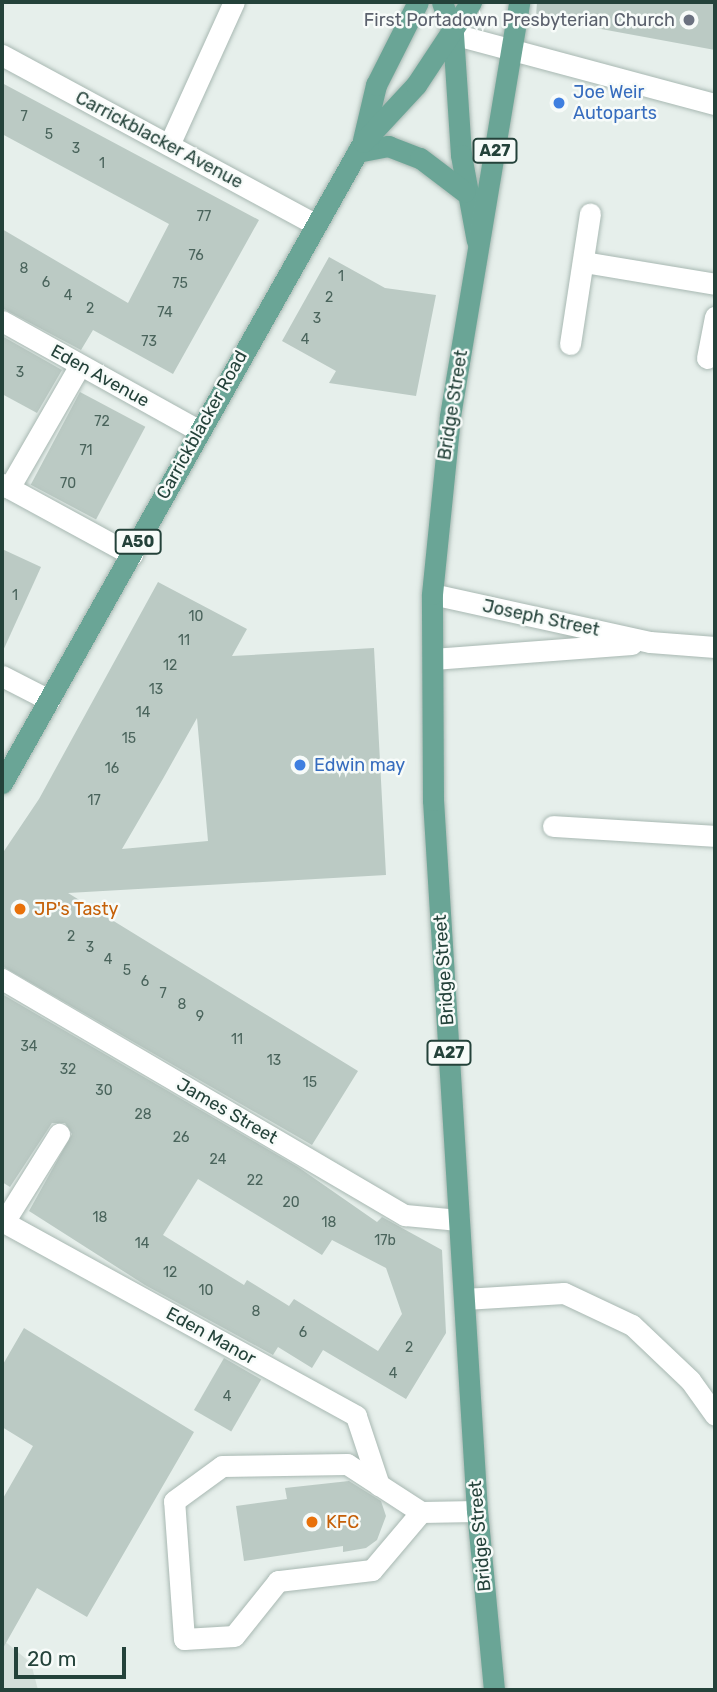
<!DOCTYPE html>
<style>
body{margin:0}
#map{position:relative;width:717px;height:1692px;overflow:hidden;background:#e6efeb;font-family:Rubik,sans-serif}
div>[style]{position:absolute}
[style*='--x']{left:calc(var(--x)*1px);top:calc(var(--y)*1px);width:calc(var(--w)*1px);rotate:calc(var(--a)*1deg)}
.built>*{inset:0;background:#d4dfda}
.building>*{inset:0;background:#bbcac4;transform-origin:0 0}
.roads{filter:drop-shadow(0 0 2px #a8b8b2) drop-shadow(0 0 2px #a8b8b2)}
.minor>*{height:21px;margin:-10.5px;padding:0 10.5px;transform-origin:10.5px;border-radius:10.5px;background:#fff}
.major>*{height:21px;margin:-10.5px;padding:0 10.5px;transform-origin:10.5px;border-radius:10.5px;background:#6aa596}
.dots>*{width:19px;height:19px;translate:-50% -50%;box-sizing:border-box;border:4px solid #f7fbf9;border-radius:50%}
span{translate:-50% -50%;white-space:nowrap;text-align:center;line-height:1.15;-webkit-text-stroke:5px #f7fbf9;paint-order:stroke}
.number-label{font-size:14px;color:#4a645c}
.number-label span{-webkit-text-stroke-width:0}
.shield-label span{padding:2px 5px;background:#f7fbf9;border:2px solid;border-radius:5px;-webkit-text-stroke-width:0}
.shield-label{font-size:16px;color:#24423a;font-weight:700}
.worship-label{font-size:18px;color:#5b616d}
.right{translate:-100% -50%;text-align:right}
.shop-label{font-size:18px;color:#366cbe}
.left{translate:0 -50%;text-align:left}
.street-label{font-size:18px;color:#24423a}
.food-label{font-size:18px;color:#c56008}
.frame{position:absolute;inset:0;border:4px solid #24423a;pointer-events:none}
.scale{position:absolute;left:14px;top:1647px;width:112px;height:32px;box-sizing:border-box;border:4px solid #24423a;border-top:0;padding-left:9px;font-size:21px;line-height:24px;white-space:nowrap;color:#24423a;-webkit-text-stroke:5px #f7fbf9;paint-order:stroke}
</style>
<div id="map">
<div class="built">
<div style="clip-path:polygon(2px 1639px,31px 1663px,38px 1690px,2px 1690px)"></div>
</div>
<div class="building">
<div style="clip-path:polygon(537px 2px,715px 2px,715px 50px,536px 17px)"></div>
<div style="clip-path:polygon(2px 83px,259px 220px,173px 374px,93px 330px,81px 350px,2px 308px,2px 229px,128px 303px,169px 224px,2px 134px)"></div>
<div style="clip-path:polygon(329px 257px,385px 288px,436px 295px,416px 396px,329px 383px,336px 371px,282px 341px)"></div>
<div style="clip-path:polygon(2px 336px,62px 370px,37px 413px,2px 394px)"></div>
<div style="left:80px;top:392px;width:74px;height:105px;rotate:28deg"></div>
<div style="clip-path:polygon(2px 549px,41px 567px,2px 653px)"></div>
<div style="clip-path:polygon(evenodd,158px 582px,247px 629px,232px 656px,374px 648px,386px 875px,68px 893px,358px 1071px,312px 1145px,2px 966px,2px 854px,39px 799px,158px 582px,197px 718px,208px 841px,122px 849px,164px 777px,197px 718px)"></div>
<div style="clip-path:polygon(evenodd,2px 994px,298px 1167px,377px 1222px,382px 1217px,442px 1250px,446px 1333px,406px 1399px,323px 1350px,312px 1368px,278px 1347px,273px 1355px,145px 1285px,29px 1211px,72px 1134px,65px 1123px,52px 1123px,10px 1187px,2px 1182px,2px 994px,198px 1179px,322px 1255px,332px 1240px,386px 1268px,402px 1314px,378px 1351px,294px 1299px,289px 1306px,247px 1280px,244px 1285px,163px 1235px,198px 1179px)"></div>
<div style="clip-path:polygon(24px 1328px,194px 1432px,87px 1617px,37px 1588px,2px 1650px,2px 1500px,33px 1446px,2px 1427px,2px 1366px)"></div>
<div style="left:224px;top:1358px;width:43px;height:60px;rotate:30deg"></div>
<div style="clip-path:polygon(349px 1481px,381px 1501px,386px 1516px,377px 1540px,366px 1548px,343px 1552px,343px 1546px,244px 1561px,236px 1506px,287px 1499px,285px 1488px)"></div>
</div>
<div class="roads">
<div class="minor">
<div style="--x:453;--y:34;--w:271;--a:15"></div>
<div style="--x:2;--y:55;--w:356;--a:28.4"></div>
<div style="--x:169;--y:145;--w:157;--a:-65.6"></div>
<div style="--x:584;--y:262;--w:133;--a:9.5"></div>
<div style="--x:2;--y:321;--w:224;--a:29.1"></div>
<div style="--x:570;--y:344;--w:132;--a:-81.3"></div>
<div style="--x:707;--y:358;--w:42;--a:-79"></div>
<div style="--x:2;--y:484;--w:148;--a:28.6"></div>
<div style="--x:9;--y:488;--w:142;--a:-60"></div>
<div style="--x:432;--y:594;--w:223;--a:12.4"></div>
<div style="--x:650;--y:642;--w:65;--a:4.4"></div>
<div style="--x:433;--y:659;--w:199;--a:-4.3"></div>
<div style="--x:2;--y:676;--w:53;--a:27.1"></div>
<div style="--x:553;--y:826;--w:162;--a:3.5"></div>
<div style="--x:2;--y:979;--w:467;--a:30.4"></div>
<div style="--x:405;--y:1215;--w:54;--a:5.3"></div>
<div style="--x:2;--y:1221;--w:404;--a:28.8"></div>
<div style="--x:356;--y:1416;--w:73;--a:71.6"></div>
<div style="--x:4;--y:1222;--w:104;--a:-58"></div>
<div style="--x:464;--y:1299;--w:100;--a:-3.4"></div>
<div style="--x:564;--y:1293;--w:75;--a:25.2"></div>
<div style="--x:632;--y:1325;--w:80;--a:43.5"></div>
<div style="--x:690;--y:1380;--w:43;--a:54.5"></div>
<div style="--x:421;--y:1512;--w:76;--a:130.2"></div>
<div style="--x:372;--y:1570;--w:95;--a:173.3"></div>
<div style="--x:278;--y:1581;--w:70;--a:128.7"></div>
<div style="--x:234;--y:1636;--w:50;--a:176.6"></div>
<div style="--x:184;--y:1639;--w:138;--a:-94.1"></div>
<div style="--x:174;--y:1501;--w:59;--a:-36.1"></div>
<div style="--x:222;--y:1466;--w:125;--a:-0.9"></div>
<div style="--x:347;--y:1464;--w:88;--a:33"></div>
<div style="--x:421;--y:1512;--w:56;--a:-1"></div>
</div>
<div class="major">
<div style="--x:442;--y:2;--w:34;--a:71"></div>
<div style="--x:453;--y:34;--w:121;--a:86.2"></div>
<div style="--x:461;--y:155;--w:87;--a:79.5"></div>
<div style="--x:363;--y:140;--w:57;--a:-76.7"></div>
<div style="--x:376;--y:85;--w:93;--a:-63.2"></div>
<div style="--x:357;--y:152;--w:32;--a:-11"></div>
<div style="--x:388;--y:146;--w:34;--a:21"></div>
<div style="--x:420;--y:158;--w:56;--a:37.1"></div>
<div style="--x:2;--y:783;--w:736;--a:-60.61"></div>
<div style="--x:363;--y:142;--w:78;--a:-47.1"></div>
<div style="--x:416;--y:85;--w:100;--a:-56.5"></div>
<div style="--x:494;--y:1690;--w:180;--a:-95.4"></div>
<div style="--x:477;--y:1511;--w:712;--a:-93.54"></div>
<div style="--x:433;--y:800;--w:206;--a:-90.3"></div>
<div style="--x:432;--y:594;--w:179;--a:-84.2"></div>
<div style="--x:450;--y:416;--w:420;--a:-80.5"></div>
</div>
</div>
<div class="dots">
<div style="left:689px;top:20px;background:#6b7280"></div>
<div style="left:559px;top:103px;background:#3f7fe0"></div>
<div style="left:300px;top:765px;background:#3f7fe0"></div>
<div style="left:20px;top:909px;background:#e8710a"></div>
<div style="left:312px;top:1522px;background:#e8710a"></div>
</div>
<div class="number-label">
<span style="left:24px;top:117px">7</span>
<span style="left:49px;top:135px">5</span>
<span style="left:76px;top:149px">3</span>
<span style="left:102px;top:164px">1</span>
<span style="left:204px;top:217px">77</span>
<span style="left:196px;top:256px">76</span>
<span style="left:24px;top:269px">8</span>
<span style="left:341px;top:277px">1</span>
<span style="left:46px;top:283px">6</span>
<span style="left:180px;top:284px">75</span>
<span style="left:68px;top:296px">4</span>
<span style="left:329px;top:298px">2</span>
<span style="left:90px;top:309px">2</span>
<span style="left:165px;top:313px">74</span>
<span style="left:317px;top:319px">3</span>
<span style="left:305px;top:340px">4</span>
<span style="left:149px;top:342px">73</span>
<span style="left:20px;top:373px">3</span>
<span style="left:102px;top:422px">72</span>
<span style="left:86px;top:451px">71</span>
<span style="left:68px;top:484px">70</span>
<span style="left:15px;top:596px">1</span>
<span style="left:196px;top:617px">10</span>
<span style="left:184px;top:641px">11</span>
<span style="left:170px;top:666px">12</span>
<span style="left:156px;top:690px">13</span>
<span style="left:143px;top:713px">14</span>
<span style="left:129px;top:739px">15</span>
<span style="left:112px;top:769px">16</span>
<span style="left:94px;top:801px">17</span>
<span style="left:71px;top:937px">2</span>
<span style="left:90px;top:948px">3</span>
<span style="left:108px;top:960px">4</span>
<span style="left:127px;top:971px">5</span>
<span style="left:145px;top:982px">6</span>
<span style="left:163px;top:994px">7</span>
<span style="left:182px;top:1005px">8</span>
<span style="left:200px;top:1017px">9</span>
<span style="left:237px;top:1040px">11</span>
<span style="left:29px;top:1047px">34</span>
<span style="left:274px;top:1061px">13</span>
<span style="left:68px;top:1070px">32</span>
<span style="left:310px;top:1083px">15</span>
<span style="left:104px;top:1091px">30</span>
<span style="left:143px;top:1115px">28</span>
<span style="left:181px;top:1138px">26</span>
<span style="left:218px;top:1160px">24</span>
<span style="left:255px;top:1181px">22</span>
<span style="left:291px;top:1203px">20</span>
<span style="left:100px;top:1218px">18</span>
<span style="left:329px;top:1223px">18</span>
<span style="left:385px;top:1241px">17b</span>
<span style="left:142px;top:1244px">14</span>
<span style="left:170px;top:1273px">12</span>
<span style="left:206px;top:1291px">10</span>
<span style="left:256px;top:1312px">8</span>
<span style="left:303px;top:1333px">6</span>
<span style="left:409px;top:1348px">2</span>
<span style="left:393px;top:1374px">4</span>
<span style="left:227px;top:1397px">4</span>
</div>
<div class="shield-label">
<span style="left:495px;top:151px">A27</span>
<span style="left:138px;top:542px">A50</span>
<span style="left:449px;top:1053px">A27</span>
</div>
<div class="worship-label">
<span class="right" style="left:675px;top:20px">First Portadown Presbyterian Church</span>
</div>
<div class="shop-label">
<span class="left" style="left:573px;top:103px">Joe Weir<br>Autoparts</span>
<span class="left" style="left:314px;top:765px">Edwin may</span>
</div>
<div class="street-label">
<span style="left:159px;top:140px;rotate:28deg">Carrickblacker Avenue</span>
<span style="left:100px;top:376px;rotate:29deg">Eden Avenue</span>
<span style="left:453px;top:405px;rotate:-81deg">Bridge Street</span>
<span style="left:202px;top:425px;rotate:-61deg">Carrickblacker Road</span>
<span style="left:541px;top:618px;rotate:12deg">Joseph Street</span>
<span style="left:444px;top:970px;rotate:-94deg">Bridge Street</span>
<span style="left:227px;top:1111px;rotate:30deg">James Street</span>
<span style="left:211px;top:1336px;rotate:29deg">Eden Manor</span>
<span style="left:480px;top:1536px;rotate:-95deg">Bridge Street</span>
</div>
<div class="food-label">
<span class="left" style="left:34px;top:909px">JP's Tasty</span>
<span class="left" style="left:326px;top:1522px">KFC</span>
</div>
<div class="frame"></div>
<div class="scale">20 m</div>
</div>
